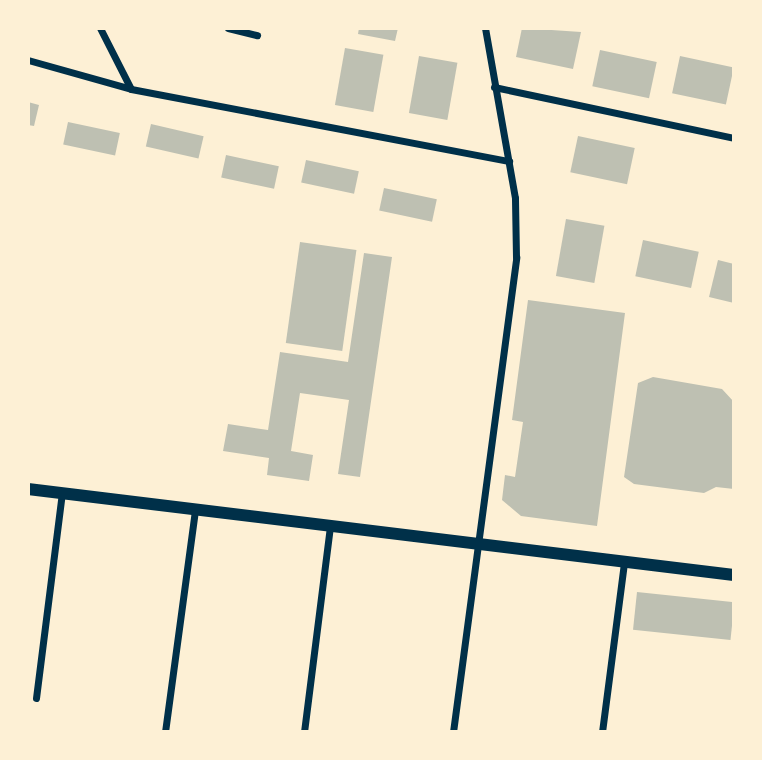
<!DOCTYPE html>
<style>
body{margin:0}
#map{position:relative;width:762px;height:760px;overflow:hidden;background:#fdf0d5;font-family:Karla,sans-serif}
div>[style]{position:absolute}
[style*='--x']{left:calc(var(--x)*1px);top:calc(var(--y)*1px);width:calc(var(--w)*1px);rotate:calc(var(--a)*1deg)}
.building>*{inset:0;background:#bec0b2;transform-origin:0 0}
.minor>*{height:7px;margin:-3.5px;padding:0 3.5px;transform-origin:3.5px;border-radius:3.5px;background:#003049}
.tertiary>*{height:12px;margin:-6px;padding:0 6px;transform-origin:6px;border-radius:6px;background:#003049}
span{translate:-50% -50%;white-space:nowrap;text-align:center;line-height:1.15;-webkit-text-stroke:5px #fdf0d5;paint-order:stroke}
.frame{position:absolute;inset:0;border:30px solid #fdf0d5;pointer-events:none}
</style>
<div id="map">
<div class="building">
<div style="clip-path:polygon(359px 28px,398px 28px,395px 41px,358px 34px)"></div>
<div style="clip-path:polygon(522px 28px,581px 32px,573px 69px,516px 57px)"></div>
<div style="left:345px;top:48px;width:39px;height:58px;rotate:10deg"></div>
<div style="left:600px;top:50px;width:58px;height:37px;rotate:12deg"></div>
<div style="left:419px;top:56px;width:39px;height:58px;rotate:10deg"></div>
<div style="left:680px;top:56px;width:55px;height:38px;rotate:12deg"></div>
<div style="clip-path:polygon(28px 102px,39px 105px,34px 126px,28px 125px)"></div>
<div style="left:68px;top:122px;width:53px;height:23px;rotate:12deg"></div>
<div style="left:151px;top:124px;width:54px;height:23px;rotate:13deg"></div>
<div style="left:578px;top:136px;width:58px;height:37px;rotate:12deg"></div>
<div style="left:226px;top:155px;width:54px;height:23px;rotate:12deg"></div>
<div style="left:306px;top:160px;width:54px;height:23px;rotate:12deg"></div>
<div style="left:384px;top:188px;width:54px;height:23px;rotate:12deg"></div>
<div style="left:566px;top:219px;width:39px;height:58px;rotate:10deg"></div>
<div style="left:643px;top:240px;width:57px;height:37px;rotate:12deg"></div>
<div style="left:300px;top:242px;width:57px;height:102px;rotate:8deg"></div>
<div style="clip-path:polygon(364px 253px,392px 257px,360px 477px,338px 474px,349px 400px,300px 393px,291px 451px,313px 455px,309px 481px,267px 475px,269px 458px,223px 451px,228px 424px,268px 430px,280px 352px,348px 362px)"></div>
<div style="clip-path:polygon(718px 260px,734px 264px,734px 303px,709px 297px)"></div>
<div style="clip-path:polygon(528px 300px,625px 313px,597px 526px,521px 516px,502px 500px,505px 475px,515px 477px,523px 422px,512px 420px)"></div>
<div style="clip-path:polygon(653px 377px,722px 389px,734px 402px,734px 489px,716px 487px,704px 493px,634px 484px,624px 477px,638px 383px)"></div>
<div style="left:637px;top:592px;width:98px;height:38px;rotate:6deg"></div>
</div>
<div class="minor">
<div style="--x:100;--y:28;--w:68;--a:63.1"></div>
<div style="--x:228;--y:28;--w:30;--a:14"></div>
<div style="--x:28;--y:60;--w:107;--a:15.7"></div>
<div style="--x:131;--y:89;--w:385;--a:10.8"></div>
<div style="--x:494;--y:87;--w:245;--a:12"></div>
<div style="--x:36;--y:698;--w:207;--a:-82.8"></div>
<div style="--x:165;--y:732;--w:225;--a:-82.3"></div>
<div style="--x:304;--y:732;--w:208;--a:-82.8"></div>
<div style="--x:453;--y:732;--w:479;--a:-82.4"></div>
<div style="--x:516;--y:257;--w:59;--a:-91"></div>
<div style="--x:515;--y:198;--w:173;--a:-100"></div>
<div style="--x:602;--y:732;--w:171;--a:-82.6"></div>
</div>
<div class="tertiary">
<div style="--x:28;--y:489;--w:711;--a:6.95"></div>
</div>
<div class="frame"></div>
</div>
